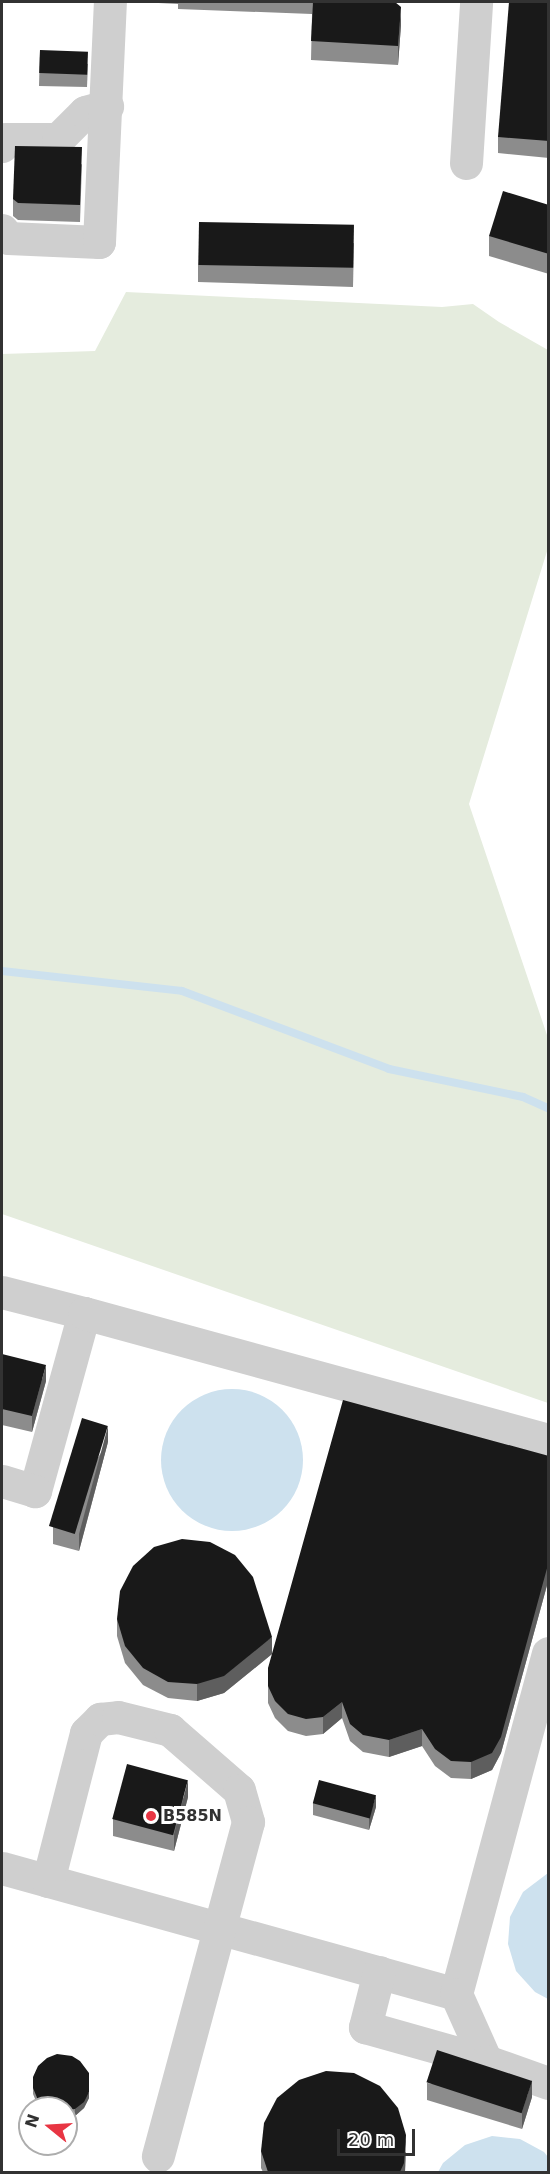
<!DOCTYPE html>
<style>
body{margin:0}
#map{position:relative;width:550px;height:2174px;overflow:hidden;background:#fff;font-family:"DejaVu Sans",sans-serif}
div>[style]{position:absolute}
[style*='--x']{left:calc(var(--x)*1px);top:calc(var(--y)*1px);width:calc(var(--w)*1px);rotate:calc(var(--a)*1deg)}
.green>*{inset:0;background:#e5ecde}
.water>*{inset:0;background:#cde1ee}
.round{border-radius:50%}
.stream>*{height:8px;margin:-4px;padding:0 4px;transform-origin:4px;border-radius:4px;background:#cde1ee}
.minor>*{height:33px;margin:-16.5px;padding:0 16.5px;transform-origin:16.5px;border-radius:16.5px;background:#cfcfcf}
.wall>*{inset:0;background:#8c8c8c}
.shaded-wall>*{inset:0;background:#5e5e5e}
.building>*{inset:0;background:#191919;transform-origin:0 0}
.dots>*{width:16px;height:16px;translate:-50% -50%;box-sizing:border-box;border:3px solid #fff;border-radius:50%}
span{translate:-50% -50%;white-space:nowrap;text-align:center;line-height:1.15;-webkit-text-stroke:6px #fff;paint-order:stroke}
.poi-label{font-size:16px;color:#323232;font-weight:700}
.left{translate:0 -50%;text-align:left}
.frame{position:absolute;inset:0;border:3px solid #323232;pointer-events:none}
.north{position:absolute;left:18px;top:2096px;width:60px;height:60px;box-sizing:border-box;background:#fff;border:2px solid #adadad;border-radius:50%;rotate:288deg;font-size:16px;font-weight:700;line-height:24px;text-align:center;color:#323232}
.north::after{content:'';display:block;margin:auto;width:21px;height:27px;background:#e83543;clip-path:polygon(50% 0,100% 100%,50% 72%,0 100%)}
.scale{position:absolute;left:337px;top:2129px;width:78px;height:27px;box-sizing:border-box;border:3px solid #323232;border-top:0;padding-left:8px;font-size:18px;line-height:21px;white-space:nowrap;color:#323232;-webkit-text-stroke:4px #fff;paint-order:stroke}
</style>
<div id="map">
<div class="green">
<div style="clip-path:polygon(126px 292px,442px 307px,473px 304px,499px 322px,548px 350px,548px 548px,469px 804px,548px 1038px,548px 1403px,2px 1214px,2px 354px,95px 351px)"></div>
</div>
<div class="water">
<div class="round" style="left:161px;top:1389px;width:142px;height:142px"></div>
<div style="clip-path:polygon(548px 1873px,548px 1999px,535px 1992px,516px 1971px,508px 1944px,510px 1917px,523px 1892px)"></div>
<div style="clip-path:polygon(492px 2136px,520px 2139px,544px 2152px,548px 2157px,548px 2172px,438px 2172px,443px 2163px,465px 2145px)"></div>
</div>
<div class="stream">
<div style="--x:2;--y:971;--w:181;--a:6.3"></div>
<div style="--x:182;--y:991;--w:221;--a:20.6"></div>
<div style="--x:389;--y:1069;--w:137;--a:11.8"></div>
<div style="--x:523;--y:1097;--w:27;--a:24"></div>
</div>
<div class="minor">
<div style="--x:2;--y:146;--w:8;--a:-60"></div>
<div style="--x:6;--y:139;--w:52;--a:0"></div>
<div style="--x:58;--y:139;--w:38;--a:-45"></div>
<div style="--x:85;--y:112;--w:23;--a:-15"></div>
<div style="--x:466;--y:163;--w:161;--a:-86.4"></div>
<div style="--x:2;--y:230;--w:10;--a:53"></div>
<div style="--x:8;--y:238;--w:91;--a:2.5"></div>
<div style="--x:99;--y:242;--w:240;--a:-87.4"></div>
<div style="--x:2;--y:1292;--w:85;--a:14.4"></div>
<div style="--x:84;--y:1313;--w:185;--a:105.4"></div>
<div style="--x:35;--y:1491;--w:34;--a:-163"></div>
<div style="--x:84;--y:1313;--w:481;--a:15.3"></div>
<div style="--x:2;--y:1868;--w:471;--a:15.5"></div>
<div style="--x:456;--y:1994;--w:353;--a:-74.9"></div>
<div style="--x:48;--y:1881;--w:153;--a:-75.6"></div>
<div style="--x:86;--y:1733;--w:20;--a:-45"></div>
<div style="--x:100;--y:1719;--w:18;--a:-6"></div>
<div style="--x:118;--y:1717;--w:54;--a:14"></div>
<div style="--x:170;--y:1730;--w:91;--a:41"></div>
<div style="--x:239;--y:1790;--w:33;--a:74"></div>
<div style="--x:248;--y:1822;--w:346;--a:105.1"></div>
<div style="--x:379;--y:1972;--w:57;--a:104.3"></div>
<div style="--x:365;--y:2027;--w:126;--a:15.7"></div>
<div style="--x:456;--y:1994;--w:73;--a:65.9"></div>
<div style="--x:486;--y:2061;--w:66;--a:19.5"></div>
</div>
<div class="wall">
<div style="clip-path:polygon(139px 2px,395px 2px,401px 25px,398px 65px,311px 60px,312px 14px,178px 9px,178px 4px)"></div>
<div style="clip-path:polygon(549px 2px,549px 158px,498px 153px,498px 137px)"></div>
<div style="clip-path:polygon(40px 50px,88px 64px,87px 87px,39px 86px)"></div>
<div style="clip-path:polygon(82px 164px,80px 222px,18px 220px,13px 216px,13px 199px)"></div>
<div style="clip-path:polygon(549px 205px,549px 274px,489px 256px,489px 236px)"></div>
<div style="clip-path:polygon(354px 243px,353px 287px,198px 282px,198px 265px)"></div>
<div style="clip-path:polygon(2px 1354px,46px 1381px,32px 1432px,2px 1425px)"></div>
<div style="clip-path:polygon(108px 1442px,79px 1551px,53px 1544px,53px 1527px)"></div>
<div style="clip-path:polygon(549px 1456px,549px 1578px,501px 1753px,492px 1770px,471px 1779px,451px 1778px,435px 1766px,422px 1746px,389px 1757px,363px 1752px,350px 1741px,342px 1718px,323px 1734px,306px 1736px,288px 1731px,275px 1718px,268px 1703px,268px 1668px)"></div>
<div style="clip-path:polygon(117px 1619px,272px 1654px,224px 1693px,197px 1701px,168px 1698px,143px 1685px,125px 1663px,117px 1636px)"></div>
<div style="clip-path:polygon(188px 1797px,174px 1851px,113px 1836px,113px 1819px)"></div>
<div style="clip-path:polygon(313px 1803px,376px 1807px,369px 1830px,313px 1815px)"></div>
<div style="clip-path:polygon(33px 2077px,89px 2098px,84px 2108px,75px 2116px,66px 2117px,66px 2108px,41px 2108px,38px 2106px,33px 2094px)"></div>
<div style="clip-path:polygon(427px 2083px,532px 2097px,522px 2129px,427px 2100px)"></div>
<div style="clip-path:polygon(261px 2151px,406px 2152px,405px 2172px,263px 2172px,261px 2168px)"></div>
</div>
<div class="shaded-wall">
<div style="clip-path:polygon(401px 7px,401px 25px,398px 65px,398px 46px)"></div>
<div style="clip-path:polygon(46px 1365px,46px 1381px,32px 1432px,32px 1416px)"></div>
<div style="clip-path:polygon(108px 1426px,108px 1442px,79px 1551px,79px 1534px)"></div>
<div style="clip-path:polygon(549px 1561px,549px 1578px,501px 1753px,492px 1770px,471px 1779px,471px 1762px)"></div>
<div style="clip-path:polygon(272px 1637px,272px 1654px,224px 1693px,197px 1701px,197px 1684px)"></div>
<div style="clip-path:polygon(342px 1702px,342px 1718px,323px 1734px,323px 1717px)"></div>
<div style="clip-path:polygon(422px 1729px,422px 1746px,389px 1757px,389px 1740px)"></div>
<div style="clip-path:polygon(188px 1780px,188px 1797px,174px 1851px,174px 1834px)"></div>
<div style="clip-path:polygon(376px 1795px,376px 1807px,369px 1830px,369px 1818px)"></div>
<div style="clip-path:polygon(532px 2080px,532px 2097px,522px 2129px,522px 2112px)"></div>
<div style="clip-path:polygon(89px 2092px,89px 2098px,84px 2108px,75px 2116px,75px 2109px)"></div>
<div style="clip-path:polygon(406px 2135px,405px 2172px,400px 2172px)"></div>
</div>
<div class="building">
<div style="clip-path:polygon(313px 2px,395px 2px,401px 7px,398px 46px,311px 41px)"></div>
<div style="clip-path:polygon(509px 2px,549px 2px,549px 141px,498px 137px)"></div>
<div style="left:40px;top:50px;width:48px;height:23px;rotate:2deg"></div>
<div style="clip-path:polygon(15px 146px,82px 147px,80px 205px,18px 203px,13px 199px)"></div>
<div style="clip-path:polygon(503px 191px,549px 205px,549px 254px,489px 236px)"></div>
<div style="left:199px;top:222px;width:155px;height:43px;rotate:1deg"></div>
<div style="clip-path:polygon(2px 1354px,46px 1365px,32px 1416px,2px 1409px)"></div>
<div style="clip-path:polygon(343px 1400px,549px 1456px,549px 1561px,501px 1737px,492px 1753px,471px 1762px,451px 1761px,435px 1749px,422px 1729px,389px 1740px,363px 1735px,350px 1724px,342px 1702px,323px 1717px,306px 1719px,288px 1714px,275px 1701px,268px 1686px,268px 1668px)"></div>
<div style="left:82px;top:1418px;width:27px;height:113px;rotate:17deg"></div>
<div style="clip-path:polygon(182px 1539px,210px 1542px,235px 1555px,253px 1577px,272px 1637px,224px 1676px,197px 1684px,168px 1682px,143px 1668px,125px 1646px,117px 1619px,120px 1591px,133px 1566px,154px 1547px)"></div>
<div style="left:127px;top:1764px;width:63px;height:57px;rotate:15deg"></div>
<div style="left:319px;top:1780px;width:59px;height:24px;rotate:15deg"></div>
<div style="left:437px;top:2050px;width:100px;height:34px;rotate:18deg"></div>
<div style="clip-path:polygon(57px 2054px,72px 2056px,80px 2061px,89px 2073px,89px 2092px,84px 2102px,75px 2109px,66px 2110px,66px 2108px,50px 2108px,38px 2100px,33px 2088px,33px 2077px,38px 2066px,47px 2058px)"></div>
<div style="clip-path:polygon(326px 2071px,354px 2073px,380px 2086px,398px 2108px,406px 2135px,404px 2163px,400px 2172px,268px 2172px,261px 2151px,264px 2123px,277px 2098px,299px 2080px)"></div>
</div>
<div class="dots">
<div style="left:151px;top:1816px;background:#e83543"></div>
</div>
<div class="poi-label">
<span class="left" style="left:163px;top:1816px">B585N</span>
</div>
<div class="frame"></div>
<div class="north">N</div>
<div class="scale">20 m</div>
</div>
